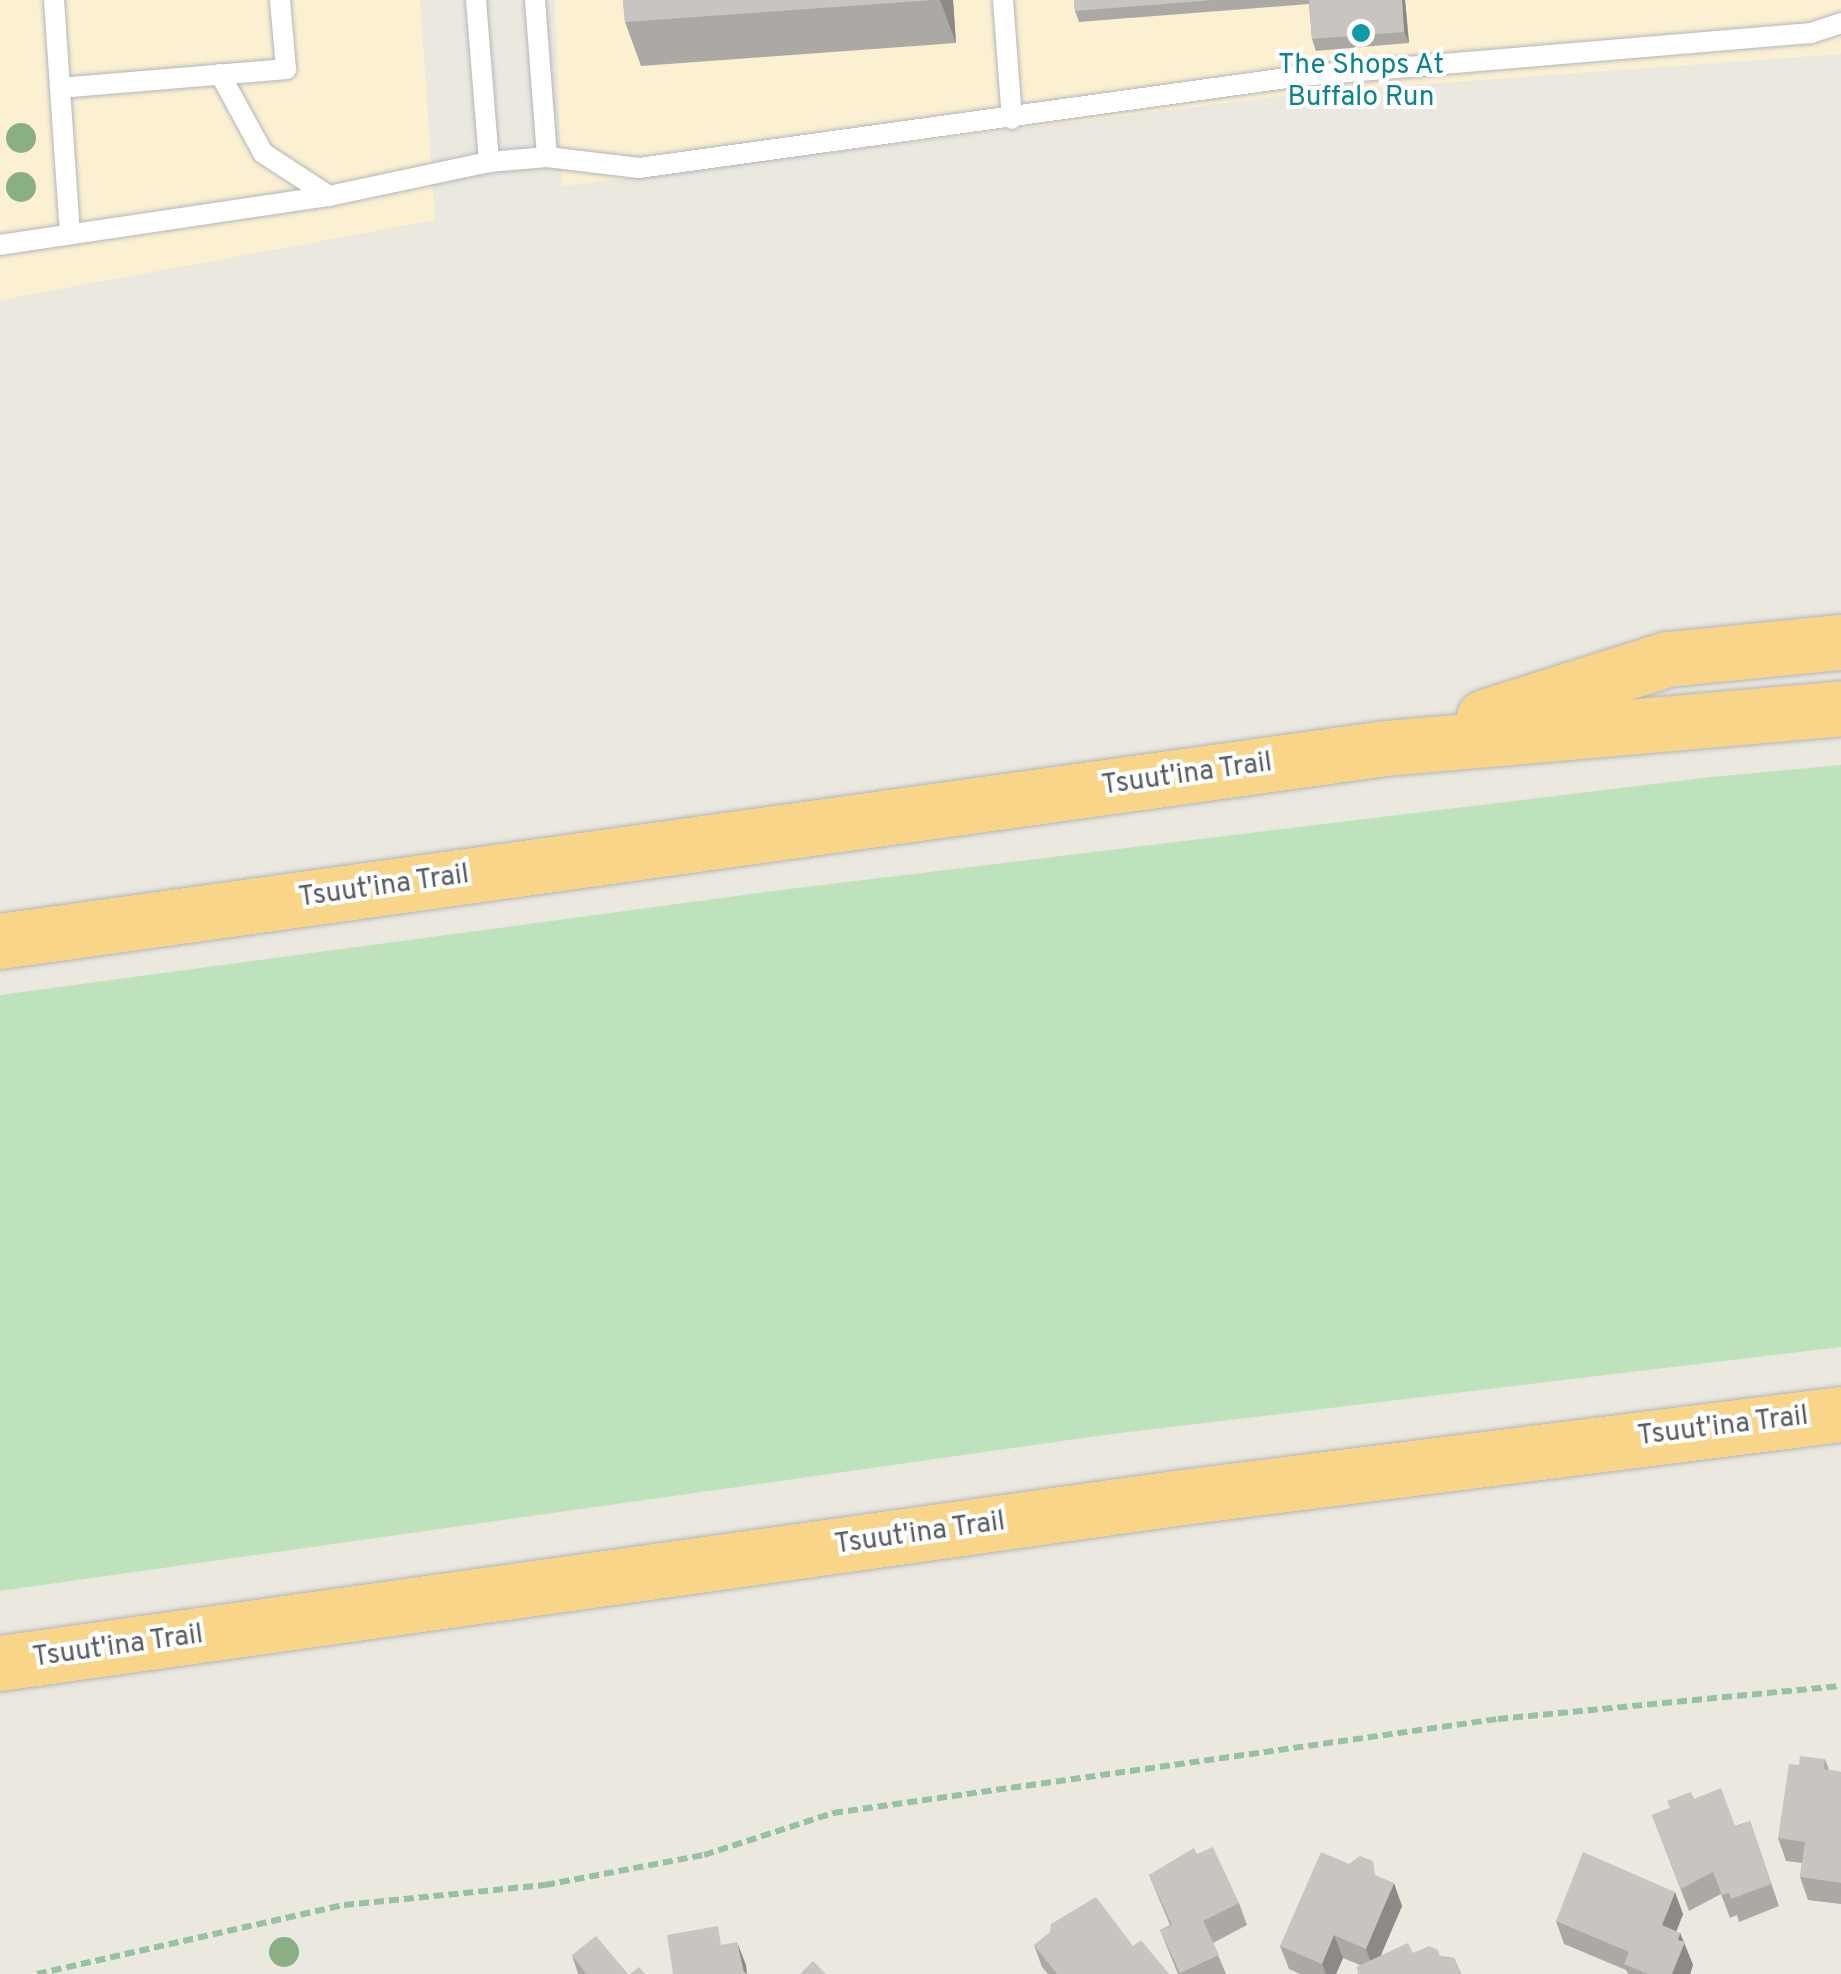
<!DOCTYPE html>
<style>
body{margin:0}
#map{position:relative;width:1841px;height:1974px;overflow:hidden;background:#ebe8df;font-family:Overpass,sans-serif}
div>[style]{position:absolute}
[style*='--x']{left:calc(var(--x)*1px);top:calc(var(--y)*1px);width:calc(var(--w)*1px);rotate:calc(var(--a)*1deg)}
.commercial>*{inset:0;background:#fcf0d3}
.green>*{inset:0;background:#bee2bc}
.path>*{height:6px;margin-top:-3px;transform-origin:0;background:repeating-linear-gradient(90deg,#95c2a0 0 10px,transparent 0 15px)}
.roads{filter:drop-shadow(0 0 2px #b2b6ba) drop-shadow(0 0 2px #b2b6ba)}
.service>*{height:20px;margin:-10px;padding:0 10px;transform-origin:10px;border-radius:10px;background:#fff}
.motorway>*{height:55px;margin:-27.5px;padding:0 27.5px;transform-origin:27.5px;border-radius:27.5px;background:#f8d589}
.trees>*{width:30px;height:30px;margin:-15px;border-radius:50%;background:#89af83}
.wall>*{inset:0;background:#aca9a4}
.shaded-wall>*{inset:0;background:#8c8986}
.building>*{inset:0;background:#c8c4bf}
.dots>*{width:28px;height:28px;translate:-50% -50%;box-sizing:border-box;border:5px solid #fff;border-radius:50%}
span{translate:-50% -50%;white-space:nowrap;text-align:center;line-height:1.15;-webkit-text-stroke:8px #fff;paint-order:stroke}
.culture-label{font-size:28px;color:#0d838f}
.street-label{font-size:28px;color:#585c60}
</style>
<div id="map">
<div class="commercial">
<div style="clip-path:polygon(0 0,420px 0,435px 220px,0 300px)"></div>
<div style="clip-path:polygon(555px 0,1841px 0,1841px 54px,1314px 92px,562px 186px)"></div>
</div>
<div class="green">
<div style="clip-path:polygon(1841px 765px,1841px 1347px,1112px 1434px,0 1591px,0 995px,781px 890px,1711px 777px)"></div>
</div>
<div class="path">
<div style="--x:37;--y:1974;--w:315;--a:-12.7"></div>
<div style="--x:344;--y:1905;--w:202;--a:-5.7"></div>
<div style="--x:545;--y:1885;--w:162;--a:-10.7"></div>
<div style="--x:704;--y:1855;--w:136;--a:-18"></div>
<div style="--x:833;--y:1813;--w:672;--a:-8.05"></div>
<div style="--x:1498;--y:1719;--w:345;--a:-5.5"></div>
</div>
<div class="roads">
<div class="service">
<div style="--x:54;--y:0;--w:233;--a:86.1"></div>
<div style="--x:476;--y:0;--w:163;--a:85.4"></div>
<div style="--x:535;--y:0;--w:157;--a:85.6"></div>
<div style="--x:1003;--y:0;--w:119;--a:85.7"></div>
<div style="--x:220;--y:74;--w:90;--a:61.4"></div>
<div style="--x:263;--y:153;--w:79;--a:33.1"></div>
<div style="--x:60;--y:88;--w:227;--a:-4.8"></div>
<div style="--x:286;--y:69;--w:69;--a:-95"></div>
<div style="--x:0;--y:245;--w:333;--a:-8.5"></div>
<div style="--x:329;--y:196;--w:164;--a:-12"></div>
<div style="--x:489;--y:162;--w:58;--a:-4.9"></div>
<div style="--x:547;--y:157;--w:93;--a:6.8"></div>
<div style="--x:639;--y:168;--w:668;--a:-7.91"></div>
<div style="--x:1301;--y:76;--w:512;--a:-4.82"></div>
<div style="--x:1811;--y:33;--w:32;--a:-18"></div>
</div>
<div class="motorway">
<div style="--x:1484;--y:717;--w:192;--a:-17.6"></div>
<div style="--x:1667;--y:659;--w:175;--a:-5.6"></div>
<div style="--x:0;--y:941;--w:1399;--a:-7.93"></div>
<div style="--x:1386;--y:748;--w:457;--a:-5"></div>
<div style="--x:0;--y:1663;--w:1187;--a:-7.99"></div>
<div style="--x:1175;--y:1498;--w:671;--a:-7.19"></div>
</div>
</div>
<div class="trees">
<div style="left:21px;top:138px"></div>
<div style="left:21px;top:187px"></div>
<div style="left:284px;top:1952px"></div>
</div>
<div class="wall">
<div style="clip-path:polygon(623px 0,953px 0,956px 43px,641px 66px,625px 22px)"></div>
<div style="clip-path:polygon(1074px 0,1405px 0,1409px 43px,1316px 51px,1312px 39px,1309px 4px,1079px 22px,1075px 11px)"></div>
<div style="clip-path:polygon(1825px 1759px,1829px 1770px,1841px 1772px,1841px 1904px,1808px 1900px,1800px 1877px,1802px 1863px,1786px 1861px,1778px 1838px,1799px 1765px)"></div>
<div style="clip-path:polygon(1694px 1799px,1735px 1826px,1750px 1821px,1779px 1906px,1739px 1922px,1737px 1915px,1730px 1918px,1721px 1894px,1689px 1911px,1652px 1815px)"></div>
<div style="clip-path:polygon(1197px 1854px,1239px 1903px,1247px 1925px,1213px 1943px,1226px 1974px,1178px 1974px,1160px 1930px,1170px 1925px,1149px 1875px)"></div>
<div style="clip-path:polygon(1378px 1876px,1402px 1906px,1381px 1955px,1413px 1953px,1454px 1958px,1461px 1974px,1358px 1974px,1360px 1965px,1343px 1958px,1336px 1974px,1300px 1974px,1289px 1969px,1280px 1946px)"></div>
<div style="clip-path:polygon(1683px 1914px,1676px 1932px,1680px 1933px,1693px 1965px,1690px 1974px,1628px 1974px,1626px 1970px,1564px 1944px,1556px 1921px)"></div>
<div style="clip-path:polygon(1034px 1945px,1133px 1946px,1169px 1974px,1048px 1974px,1042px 1967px)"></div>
<div style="clip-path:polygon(572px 1955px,628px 1974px,578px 1974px)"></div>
</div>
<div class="shaded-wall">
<div style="clip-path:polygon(940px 0,953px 0,956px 43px)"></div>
<div style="clip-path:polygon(1402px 0,1405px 0,1409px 43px,1404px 32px)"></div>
<div style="clip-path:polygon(1394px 1883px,1402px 1906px,1374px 1971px,1366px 1949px)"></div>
<div style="clip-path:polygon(1675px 1892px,1683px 1914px,1670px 1948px,1662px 1925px)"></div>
<div style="clip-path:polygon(1680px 1933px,1693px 1965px,1690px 1974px,1672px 1974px,1678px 1940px)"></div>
<div style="clip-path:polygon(1334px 1935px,1343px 1958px,1336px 1974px,1326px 1974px,1322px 1964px)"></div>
<div style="clip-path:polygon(737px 1942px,746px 1965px,747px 1974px,744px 1974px)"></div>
</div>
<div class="building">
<div style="clip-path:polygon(623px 0,933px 0,625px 22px)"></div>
<div style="clip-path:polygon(1074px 0,1213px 0,1075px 11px)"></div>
<div style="clip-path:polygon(1309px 0,1402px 0,1404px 32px,1312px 39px)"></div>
<div style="clip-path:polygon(1800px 1756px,1825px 1759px,1824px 1769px,1841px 1772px,1841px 1883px,1800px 1877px,1805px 1842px,1778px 1838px,1789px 1764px,1799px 1765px)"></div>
<div style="clip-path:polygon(1721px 1788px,1735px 1826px,1750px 1821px,1771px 1884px,1731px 1899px,1729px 1893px,1722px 1895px,1713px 1872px,1681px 1889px,1652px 1815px,1670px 1808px,1667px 1801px,1691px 1792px,1694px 1799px)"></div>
<div style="clip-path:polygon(1213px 1847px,1239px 1903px,1203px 1921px,1219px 1955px,1180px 1973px,1160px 1930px,1172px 1925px,1149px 1875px,1194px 1848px,1197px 1854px)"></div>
<div style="clip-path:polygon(1321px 1852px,1349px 1864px,1360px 1856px,1373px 1861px,1375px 1875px,1394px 1883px,1366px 1949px,1334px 1935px,1322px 1964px,1280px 1946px)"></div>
<div style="clip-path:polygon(1583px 1852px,1675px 1892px,1662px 1925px,1680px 1933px,1678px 1940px,1685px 1942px,1672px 1974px,1648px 1974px,1624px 1964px,1629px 1952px,1556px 1921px)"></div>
<div style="clip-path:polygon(1096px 1897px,1133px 1946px,1141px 1940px,1169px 1974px,1057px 1974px,1034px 1945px,1050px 1932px,1051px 1924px)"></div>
<div style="clip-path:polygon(718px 1926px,721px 1945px,737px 1942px,743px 1971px,747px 1974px,673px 1974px,667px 1935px)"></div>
<div style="clip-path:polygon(596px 1936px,628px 1974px,586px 1974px,572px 1955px)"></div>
<div style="clip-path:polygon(1408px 1943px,1413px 1953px,1429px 1946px,1438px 1950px,1440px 1957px,1454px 1958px,1460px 1974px,1359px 1974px,1356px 1967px)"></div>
<div style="clip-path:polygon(813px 1961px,826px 1974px,800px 1974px)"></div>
<div style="clip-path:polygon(639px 1967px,645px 1974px,630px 1974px)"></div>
</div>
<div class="dots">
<div style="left:1361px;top:33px;background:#0f9aa8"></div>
</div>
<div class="culture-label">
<span style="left:1361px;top:82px">The Shops At<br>Buffalo Run</span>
</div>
<div class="street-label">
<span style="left:1187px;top:775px;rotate:-8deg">Tsuut'ina Trail</span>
<span style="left:384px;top:887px;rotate:-8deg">Tsuut'ina Trail</span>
<span style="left:1723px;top:1427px;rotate:-7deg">Tsuut'ina Trail</span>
<span style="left:920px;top:1534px;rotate:-8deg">Tsuut'ina Trail</span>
<span style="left:118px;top:1647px;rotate:-8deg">Tsuut'ina Trail</span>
</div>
</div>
